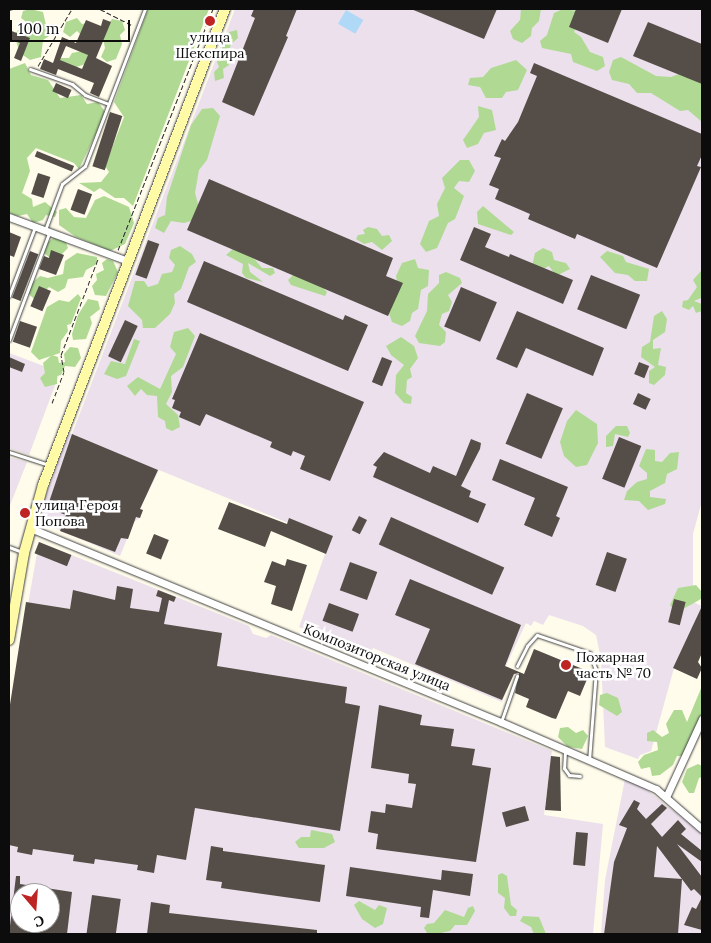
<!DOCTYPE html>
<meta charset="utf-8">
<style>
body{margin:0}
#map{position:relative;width:711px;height:943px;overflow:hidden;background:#fffceb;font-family:Lora,serif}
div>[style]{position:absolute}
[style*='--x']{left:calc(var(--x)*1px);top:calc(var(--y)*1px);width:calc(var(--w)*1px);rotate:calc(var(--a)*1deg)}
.industrial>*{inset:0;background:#ebe0eb}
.forest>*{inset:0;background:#b0da94}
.water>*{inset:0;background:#b0d8f7;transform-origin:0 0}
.building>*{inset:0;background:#554e48;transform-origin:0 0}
.path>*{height:1px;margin-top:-0.5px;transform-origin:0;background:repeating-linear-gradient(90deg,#2e2e2e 0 5px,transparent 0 7.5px)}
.roads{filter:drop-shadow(0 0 1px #3f3f3f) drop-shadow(0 0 1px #3f3f3f)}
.lane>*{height:3px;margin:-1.5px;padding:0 1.5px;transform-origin:1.5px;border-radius:1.5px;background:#fff}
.street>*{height:7px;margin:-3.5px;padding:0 3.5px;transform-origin:3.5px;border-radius:3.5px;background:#fff}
.secondary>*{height:10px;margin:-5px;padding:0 5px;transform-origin:5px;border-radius:5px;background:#fffaa6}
.dots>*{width:14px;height:14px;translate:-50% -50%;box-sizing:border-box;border:2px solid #fff;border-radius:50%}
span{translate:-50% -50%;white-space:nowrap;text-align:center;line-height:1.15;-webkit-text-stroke:5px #fff;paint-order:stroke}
.poi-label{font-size:14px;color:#0c0c0c}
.left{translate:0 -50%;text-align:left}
.street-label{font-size:14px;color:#0c0c0c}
.frame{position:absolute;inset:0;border:10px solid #0c0c0c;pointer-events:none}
.north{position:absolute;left:10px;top:883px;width:50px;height:50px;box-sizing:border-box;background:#fff;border:1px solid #9e9e9e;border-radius:50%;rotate:162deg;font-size:14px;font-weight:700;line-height:20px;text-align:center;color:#0c0c0c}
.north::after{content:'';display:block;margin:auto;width:18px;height:22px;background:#bd2423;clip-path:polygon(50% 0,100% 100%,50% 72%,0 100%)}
.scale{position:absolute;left:10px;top:20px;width:120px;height:22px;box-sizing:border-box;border:2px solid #0c0c0c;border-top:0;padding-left:6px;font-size:15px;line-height:18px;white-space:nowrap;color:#0c0c0c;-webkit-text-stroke:4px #fff;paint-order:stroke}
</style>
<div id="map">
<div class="industrial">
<div style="clip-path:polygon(235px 9px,702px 9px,702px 501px,693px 534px,693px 602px,702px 606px,674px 668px,651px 751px,640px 755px,638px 759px,605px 747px,601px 659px,596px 635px,583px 626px,549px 615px,543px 625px,534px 621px,531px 626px,526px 623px,505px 668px,515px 670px,502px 702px,373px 648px,369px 656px,299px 627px,330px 540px,159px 470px,140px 509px,143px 510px,140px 518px,134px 522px,120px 556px,43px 523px,40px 511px,68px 433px,72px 434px)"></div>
<div style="clip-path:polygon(9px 353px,60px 372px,29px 455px,9px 448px)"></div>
<div style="clip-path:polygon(9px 457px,27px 462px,9px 508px)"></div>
<div style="clip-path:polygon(evenodd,39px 542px,249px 626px,253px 634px,266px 638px,271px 635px,552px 751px,544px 815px,603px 824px,593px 934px,9px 934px,9px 711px,39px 542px,20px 893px,50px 893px,50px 923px,20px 923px,20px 893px)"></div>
<div style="clip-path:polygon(625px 779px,643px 787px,702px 833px,702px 934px,601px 934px,605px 880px)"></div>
</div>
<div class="forest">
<div style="clip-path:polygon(30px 9px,43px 12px,46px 25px,55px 24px,59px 30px,43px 40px,41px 57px,30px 60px,20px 53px,14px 35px,19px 29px,28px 29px,29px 24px,21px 18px,23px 11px)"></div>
<div style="clip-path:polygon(148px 9px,209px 9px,133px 206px,124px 198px,115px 198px,100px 188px,94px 192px,79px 183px,101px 182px,109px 172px,105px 166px,124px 117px,114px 102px)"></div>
<div style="clip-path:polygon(521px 9px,541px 9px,539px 21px,532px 28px,531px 36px,522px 43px,513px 39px,510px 31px,520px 20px)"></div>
<div style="clip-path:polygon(563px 9px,583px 12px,574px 32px,581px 37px,590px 52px,603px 57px,605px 66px,597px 71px,573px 62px,571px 54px,542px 48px,540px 41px,547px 35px,554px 13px)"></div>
<div style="clip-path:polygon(77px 18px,82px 24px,89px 23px,91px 62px,68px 70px,57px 58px,69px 58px,72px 53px,82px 51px,82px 36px,77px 31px,70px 37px,63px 32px,66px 22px)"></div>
<div style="clip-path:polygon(112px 19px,122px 21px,125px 30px,120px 35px,122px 44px,116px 59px,107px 62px,101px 57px,105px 48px,102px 33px)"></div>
<div style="clip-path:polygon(237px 30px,238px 38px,231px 44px,228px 55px,229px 65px,223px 69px,224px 78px,215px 81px,214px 72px,219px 67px,217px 62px,223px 46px,228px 42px,229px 32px)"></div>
<div style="clip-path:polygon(621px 57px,656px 76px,671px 77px,684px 72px,702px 77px,702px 122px,688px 110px,680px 111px,651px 93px,637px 93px,629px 84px,612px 80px,609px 72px,613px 60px)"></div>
<div style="clip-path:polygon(516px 60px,527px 70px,518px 90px,506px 92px,502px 98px,486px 98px,480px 87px,468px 85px,470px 78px,483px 77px,491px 68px)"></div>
<div style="clip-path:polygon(25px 63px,31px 75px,48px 80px,60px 98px,81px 95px,87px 104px,98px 102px,106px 113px,79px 169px,74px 163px,36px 148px,27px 158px,30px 171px,22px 193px,32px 199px,33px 207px,45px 202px,57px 212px,55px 217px,46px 215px,43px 220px,33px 223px,27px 214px,18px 216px,9px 213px,9px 69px)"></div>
<div style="clip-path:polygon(478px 106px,492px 110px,496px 130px,484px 133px,478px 144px,467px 148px,463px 140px,479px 117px)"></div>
<div style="clip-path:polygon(213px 108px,220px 116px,207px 160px,199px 170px,195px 193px,199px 207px,194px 220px,184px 223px,171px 221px,164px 233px,155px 228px,158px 218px,165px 215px,167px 197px,191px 125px,202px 109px)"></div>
<div style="clip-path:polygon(460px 160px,469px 160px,475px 171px,469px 182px,459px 181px,454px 188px,464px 196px,455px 219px,448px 223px,437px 248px,426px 252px,420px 244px,429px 221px,439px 216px,437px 204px,445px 188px,442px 178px)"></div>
<div style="clip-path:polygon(104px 196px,129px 207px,134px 223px,125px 244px,110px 251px,76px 237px,59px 225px,59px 210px,66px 208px,74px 217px,86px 218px,95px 200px)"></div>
<div style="clip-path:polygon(483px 206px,514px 232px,511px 235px,478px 224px,477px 212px)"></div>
<div style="clip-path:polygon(368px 227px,377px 229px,382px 236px,389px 235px,392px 241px,382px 250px,372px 242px,364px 244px,356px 239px,358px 235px,365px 234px,363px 230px)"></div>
<div style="clip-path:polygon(53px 238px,65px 240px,68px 248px,59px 257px,50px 258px,44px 253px,44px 245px)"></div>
<div style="clip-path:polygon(180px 246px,192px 254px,196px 262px,189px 267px,181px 289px,174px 294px,175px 303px,170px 314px,155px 328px,143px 328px,142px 320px,128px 306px,135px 281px,144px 281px,148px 287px,158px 284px,162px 274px,172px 272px,175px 265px,169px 258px,171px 250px)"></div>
<div style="clip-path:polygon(234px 248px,251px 255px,262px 268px,273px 268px,275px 273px,270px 276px,248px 263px,250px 272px,263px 282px,246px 278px,242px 273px,243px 264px,226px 255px)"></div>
<div style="clip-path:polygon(543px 248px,552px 252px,554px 260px,566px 263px,570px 269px,556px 276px,549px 266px,541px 270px,532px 266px,535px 253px)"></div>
<div style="clip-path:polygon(607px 251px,623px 256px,626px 262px,649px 269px,647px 281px,635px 281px,628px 275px,615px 273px,600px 257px)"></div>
<div style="clip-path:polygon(77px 253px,97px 257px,97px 264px,86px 270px,83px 277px,68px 279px,65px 288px,58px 292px,49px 287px,35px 300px,29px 294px,31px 284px,40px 276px,48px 278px,63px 274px,65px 261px)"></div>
<div style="clip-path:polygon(107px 259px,113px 261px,118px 272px,106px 296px,95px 295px,92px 286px,97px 280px,96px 274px,104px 270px,102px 263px)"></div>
<div style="clip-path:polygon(415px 259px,418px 268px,429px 270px,428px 286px,421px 290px,418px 309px,412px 313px,410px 321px,402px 326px,392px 322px,386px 305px,398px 287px,396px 276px,402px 263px)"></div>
<div style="clip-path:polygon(701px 271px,701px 298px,694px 301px,702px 304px,702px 311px,696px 313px,693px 306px,689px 310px,682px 307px,683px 301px,688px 300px,697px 287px,693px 280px)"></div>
<div style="clip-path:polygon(446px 272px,460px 278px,462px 283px,448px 295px,452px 302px,449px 311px,442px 314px,439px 325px,446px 332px,445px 342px,440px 346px,419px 343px,415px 336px,427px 311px,428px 294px,439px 283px,439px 275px)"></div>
<div style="clip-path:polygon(294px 274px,321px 286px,327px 292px,325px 296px,291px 285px,288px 280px)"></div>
<div style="clip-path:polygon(78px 294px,81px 298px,71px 324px,67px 325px,68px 331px,61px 341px,60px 353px,39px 360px,31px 352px,47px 307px,59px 300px,69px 302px)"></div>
<div style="clip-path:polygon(88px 299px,98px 301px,100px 309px,90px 317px,92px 323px,86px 339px,73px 340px,72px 334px,78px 315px)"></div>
<div style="clip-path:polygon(662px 311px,667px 319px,665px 332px,653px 340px,653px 349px,661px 348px,658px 365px,666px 367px,665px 375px,654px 385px,649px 383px,649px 371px,655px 367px,641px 357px,642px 347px,650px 342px,654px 316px)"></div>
<div style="clip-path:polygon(188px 328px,195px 336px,183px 367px,171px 376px,172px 392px,166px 404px,178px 415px,180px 427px,172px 431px,166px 428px,165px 421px,158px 417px,157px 396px,147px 395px,141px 389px,135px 396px,127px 386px,138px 377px,160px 389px,176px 354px,170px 347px,174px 332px)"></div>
<div style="clip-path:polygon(401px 337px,414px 346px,418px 358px,410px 369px,412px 377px,407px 380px,406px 393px,412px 397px,411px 404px,404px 403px,395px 393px,396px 375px,404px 365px,391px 355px,386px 346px)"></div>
<div style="clip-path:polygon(134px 339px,140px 341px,126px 376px,117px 379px,104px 374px,111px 361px,125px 364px)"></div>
<div style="clip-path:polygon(70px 347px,78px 348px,81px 358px,75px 367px,65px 366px,61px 375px,57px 376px,57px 384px,45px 387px,40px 378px,45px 373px,43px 363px,52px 355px,58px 357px,59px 363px,65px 362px,64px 354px)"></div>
<div style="clip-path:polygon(576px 410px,597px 424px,598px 443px,587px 465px,576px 467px,564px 456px,560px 442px,567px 421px)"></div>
<div style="clip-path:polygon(616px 426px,627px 426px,630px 433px,628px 437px,615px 434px,613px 446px,606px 447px,606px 436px)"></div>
<div style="clip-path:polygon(646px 449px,655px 450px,655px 461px,662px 462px,670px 453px,679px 452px,677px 469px,667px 474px,665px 483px,650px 491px,650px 497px,666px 499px,665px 504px,648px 510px,639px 501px,624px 500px,627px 491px,637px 482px,647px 479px,647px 473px,639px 466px)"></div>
<div style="clip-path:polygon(696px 585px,702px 592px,701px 599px,676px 613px,670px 605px,678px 588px)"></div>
<div style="clip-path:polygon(702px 686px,702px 722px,687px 756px,677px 756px,673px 765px,660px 775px,652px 776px,650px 767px,641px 769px,638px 762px,644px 755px,658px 750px,657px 742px,647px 741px,647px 733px,653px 730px,662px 737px,669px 733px,666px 724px,674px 710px,682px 710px,687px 722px)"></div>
<div style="clip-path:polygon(607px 693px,618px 698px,622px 712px,617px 716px,599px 705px,600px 695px)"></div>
<div style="clip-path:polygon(568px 727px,576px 733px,583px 730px,588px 736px,582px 749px,568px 747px,558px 737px,560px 728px)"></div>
<div style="clip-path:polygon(698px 764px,702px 766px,702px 777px,699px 778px,694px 793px,689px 793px,682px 782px,687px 769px)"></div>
<div style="clip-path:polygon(311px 830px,332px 834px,335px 842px,324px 848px,299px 848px,295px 842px,301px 837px,310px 837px)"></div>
<div style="clip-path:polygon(502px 873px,507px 876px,511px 905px,517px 910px,516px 916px,510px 916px,504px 908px,505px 898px,498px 893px,498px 875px)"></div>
<div style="clip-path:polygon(359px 901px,375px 910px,379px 905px,387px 908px,383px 924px,375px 928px,362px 919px,354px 905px)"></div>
<div style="clip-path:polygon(473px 906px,475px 911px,467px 925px,455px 925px,450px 931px,436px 934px,427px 933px,424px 928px,427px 924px,434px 923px,445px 910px,464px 917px,468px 908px)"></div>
<div style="clip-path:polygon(523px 916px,539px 917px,546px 934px,534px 934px,531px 927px,520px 921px)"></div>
</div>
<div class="water">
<div style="left:346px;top:10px;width:20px;height:16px;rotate:30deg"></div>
</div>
<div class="building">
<div style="clip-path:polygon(254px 9px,297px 9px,286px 36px,288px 37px,254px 116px,222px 102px,255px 18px,251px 16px)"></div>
<div style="clip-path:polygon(411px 9px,497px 9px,484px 39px)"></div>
<div style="clip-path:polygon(576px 9px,622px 9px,608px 43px,569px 27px)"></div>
<div style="clip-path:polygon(evenodd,103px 19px,111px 22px,96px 58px,112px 66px,99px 97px,90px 93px,94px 83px,58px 69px,56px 75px,40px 69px,44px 59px,53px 63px,62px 37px,76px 43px,86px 20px,101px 26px,103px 19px,66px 46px,88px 55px,82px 69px,60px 60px,66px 46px)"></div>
<div style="clip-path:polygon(648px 22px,702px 44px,702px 84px,633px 56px)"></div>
<div style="clip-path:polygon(9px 30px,30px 38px,21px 61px,14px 58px,20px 43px,9px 39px)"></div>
<div style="clip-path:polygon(534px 63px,702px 134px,702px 155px,697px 166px,701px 167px,657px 268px,577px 234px,575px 239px,528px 219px,530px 214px,495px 199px,499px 189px,489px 185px,501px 158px,494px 156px,502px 139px,505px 141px,518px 122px,537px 76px,530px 73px)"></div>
<div style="left:56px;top:83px;width:17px;height:9px;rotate:24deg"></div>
<div style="left:110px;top:112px;width:13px;height:57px;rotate:18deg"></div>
<div style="left:37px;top:151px;width:40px;height:6px;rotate:22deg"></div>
<div style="left:38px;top:173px;width:13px;height:22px;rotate:18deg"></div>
<div style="clip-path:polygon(209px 179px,393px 258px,386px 276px,403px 283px,388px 316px,187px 230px)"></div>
<div style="left:78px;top:189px;width:15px;height:22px;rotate:20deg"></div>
<div style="clip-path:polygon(474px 227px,491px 234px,485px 247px,509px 257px,510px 254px,573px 280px,563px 304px,460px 260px)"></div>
<div style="clip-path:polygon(9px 232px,21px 237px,14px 257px,9px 255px)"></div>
<div style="left:148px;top:240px;width:12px;height:37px;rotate:20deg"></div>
<div style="clip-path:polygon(51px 250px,64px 255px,56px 275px,39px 269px,44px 256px,49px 258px)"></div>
<div style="left:30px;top:251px;width:9px;height:50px;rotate:21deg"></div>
<div style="clip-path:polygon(204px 261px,343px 320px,345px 315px,368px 325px,348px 371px,187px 302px)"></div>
<div style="left:591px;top:275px;width:53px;height:37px;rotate:22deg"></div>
<div style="left:39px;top:286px;width:13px;height:22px;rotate:23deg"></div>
<div style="left:461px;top:287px;width:39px;height:43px;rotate:23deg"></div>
<div style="clip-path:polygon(517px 311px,604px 348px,593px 376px,526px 348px,517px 368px,496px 359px)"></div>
<div style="left:125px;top:320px;width:14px;height:40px;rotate:25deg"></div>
<div style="left:20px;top:321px;width:18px;height:22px;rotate:19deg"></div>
<div style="clip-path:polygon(200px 333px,364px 402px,330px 481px,300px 469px,305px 456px,293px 451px,291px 456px,270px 447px,272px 442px,206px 414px,200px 426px,179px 417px,181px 412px,172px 408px,175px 400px,172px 399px)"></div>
<div style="clip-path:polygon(9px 357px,25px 364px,22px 372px,9px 367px)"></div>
<div style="left:382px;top:357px;width:11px;height:27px;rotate:22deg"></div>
<div style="left:639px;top:362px;width:11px;height:13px;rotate:22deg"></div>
<div style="left:527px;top:393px;width:39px;height:55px;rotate:23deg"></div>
<div style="left:638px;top:393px;width:14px;height:12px;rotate:25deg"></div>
<div style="clip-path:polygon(72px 434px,158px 470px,140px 509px,143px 510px,140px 518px,136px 517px,128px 539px,121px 538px,115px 552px,60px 531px,66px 515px,47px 508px)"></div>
<div style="left:619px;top:437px;width:24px;height:45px;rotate:22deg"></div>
<div style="clip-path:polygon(471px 439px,481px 443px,480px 449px,461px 486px,471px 491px,469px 497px,486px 504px,478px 523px,373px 477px,377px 467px,373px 465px,384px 452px,430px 473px,433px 466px,456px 476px)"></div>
<div style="clip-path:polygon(500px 459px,568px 487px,556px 516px,560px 518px,552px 537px,524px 525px,535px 498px,492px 480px)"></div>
<div style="clip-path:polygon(229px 502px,287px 524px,289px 518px,333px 536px,326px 554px,271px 531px,265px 547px,218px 529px)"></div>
<div style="left:359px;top:516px;width:9px;height:16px;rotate:27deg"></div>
<div style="left:391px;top:517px;width:124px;height:30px;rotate:24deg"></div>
<div style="left:154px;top:534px;width:16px;height:21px;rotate:22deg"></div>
<div style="left:39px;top:542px;width:35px;height:12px;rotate:22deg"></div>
<div style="left:607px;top:552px;width:21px;height:35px;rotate:19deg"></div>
<div style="clip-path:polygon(287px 559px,307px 565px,292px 611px,271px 604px,276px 586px,264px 582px,272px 561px,285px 566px)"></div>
<div style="left:350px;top:562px;width:29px;height:30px;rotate:20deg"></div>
<div style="clip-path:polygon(410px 579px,521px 625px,505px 666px,524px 674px,534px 649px,590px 672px,580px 696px,568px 691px,556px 719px,552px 718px,526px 707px,529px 699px,515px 693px,519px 673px,514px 674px,502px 700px,415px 664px,430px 629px,395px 615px)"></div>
<div style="clip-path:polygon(117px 586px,133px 589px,130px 608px,159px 612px,162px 598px,156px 596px,158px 590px,176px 597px,174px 602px,169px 600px,164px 624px,222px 633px,217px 666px,347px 687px,345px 703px,360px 706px,340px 831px,195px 808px,186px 860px,157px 855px,154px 873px,137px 870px,138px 865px,95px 859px,94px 864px,73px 861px,74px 855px,33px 849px,32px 855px,17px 852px,18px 847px,9px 845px,9px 711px,26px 602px,70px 609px,73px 590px,115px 600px)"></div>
<div style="left:674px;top:599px;width:12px;height:24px;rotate:14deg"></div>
<div style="left:329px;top:603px;width:32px;height:19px;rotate:20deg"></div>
<div style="clip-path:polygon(702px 606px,702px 653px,698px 662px,702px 668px,697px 679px,673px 668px)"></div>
<div style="clip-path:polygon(379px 705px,422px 715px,420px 725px,454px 729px,451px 746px,475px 749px,472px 765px,491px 768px,476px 862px,376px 849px,378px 834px,368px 832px,371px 811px,385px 813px,386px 804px,412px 808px,416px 784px,408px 783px,409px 774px,371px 768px)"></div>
<div style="clip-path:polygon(551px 756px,560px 757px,561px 811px,545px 810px)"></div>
<div style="clip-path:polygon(634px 800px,640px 803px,637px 809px,646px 819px,662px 804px,667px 808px,651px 824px,662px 837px,678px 820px,686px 829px,681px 834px,702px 851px,702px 862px,677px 844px,702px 877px,702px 930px,684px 925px,692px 907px,696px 909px,702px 897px,694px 889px,691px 891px,657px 846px,654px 877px,682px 879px,678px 934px,604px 934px,614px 862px,627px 828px,619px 825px)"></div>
<div style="left:525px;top:806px;width:15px;height:24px;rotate:74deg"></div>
<div style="left:576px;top:832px;width:12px;height:33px;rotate:5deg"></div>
<div style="clip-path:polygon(211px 846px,223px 848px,223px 851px,325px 865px,320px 902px,221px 888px,222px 882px,206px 880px)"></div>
<div style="clip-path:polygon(350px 867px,441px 880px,442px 870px,473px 874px,470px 896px,433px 890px,429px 918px,420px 917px,421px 907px,346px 896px)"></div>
<div style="clip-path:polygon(evenodd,16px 876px,20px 876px,20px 884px,72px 892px,67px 934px,9px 934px,16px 876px,20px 893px,50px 893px,50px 923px,20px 923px,20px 893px)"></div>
<div style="left:92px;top:895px;width:29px;height:39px;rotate:8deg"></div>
<div style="clip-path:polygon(151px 902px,170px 905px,169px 913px,317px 930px,317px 934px,147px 934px)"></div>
</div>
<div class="path">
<div style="--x:100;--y:9;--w:37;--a:27"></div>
<div style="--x:9;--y:10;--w:4;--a:-14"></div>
<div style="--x:38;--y:66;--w:66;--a:-59.2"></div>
<div style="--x:118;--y:250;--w:259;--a:-68.5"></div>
<div style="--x:52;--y:403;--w:33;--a:-69"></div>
<div style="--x:64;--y:372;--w:17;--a:-100"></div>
<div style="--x:61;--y:355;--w:103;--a:-68.9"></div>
</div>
<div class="roads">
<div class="lane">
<div style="--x:30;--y:69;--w:45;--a:19.7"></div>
<div style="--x:72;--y:84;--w:17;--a:40"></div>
<div style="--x:85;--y:95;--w:25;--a:21"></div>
<div style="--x:45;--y:230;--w:49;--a:-69.7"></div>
<div style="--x:62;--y:184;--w:29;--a:-38"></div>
<div style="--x:85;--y:166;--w:168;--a:-69.1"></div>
<div style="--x:9;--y:296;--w:74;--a:-69.4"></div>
<div style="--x:9;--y:340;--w:114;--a:-69.5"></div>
<div style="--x:9;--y:452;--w:42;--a:18"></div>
<div style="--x:9;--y:547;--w:14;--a:21"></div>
<div style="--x:517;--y:666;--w:22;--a:-63"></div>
<div style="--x:527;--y:646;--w:15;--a:-48"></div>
<div style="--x:537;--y:635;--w:56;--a:18.8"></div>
<div style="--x:590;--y:653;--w:18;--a:71"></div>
<div style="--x:596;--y:670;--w:90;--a:94.4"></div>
<div style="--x:501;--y:722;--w:49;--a:-70.8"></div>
<div style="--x:565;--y:751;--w:17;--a:93"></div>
<div style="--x:564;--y:768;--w:9;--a:54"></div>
<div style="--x:569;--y:775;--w:11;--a:5"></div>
</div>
<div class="street">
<div style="--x:9;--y:217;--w:127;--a:20.3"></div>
<div style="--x:30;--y:528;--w:509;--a:22.39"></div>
<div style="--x:501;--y:722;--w:169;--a:23.4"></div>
<div style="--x:656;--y:789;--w:61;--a:41"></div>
<div style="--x:667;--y:795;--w:84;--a:-65.3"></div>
</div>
<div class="secondary">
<div style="--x:9;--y:640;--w:88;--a:-80.2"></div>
<div style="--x:24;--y:553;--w:71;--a:-74.4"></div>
<div style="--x:43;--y:485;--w:510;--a:-69.08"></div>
</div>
</div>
<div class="dots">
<div style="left:210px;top:21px;background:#bd2423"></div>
<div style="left:25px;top:513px;background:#bd2423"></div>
<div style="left:566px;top:665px;background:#bd2423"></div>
</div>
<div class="poi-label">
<span style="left:210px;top:45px">улица<br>Шекспира</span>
<span class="left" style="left:35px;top:513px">улица Героя<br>Попова</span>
<span class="left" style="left:576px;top:665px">Пожарная<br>часть № 70</span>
</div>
<div class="street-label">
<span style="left:377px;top:657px;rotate:22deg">Композиторская улица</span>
</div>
<div class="frame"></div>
<div class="north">С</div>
<div class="scale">100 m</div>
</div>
